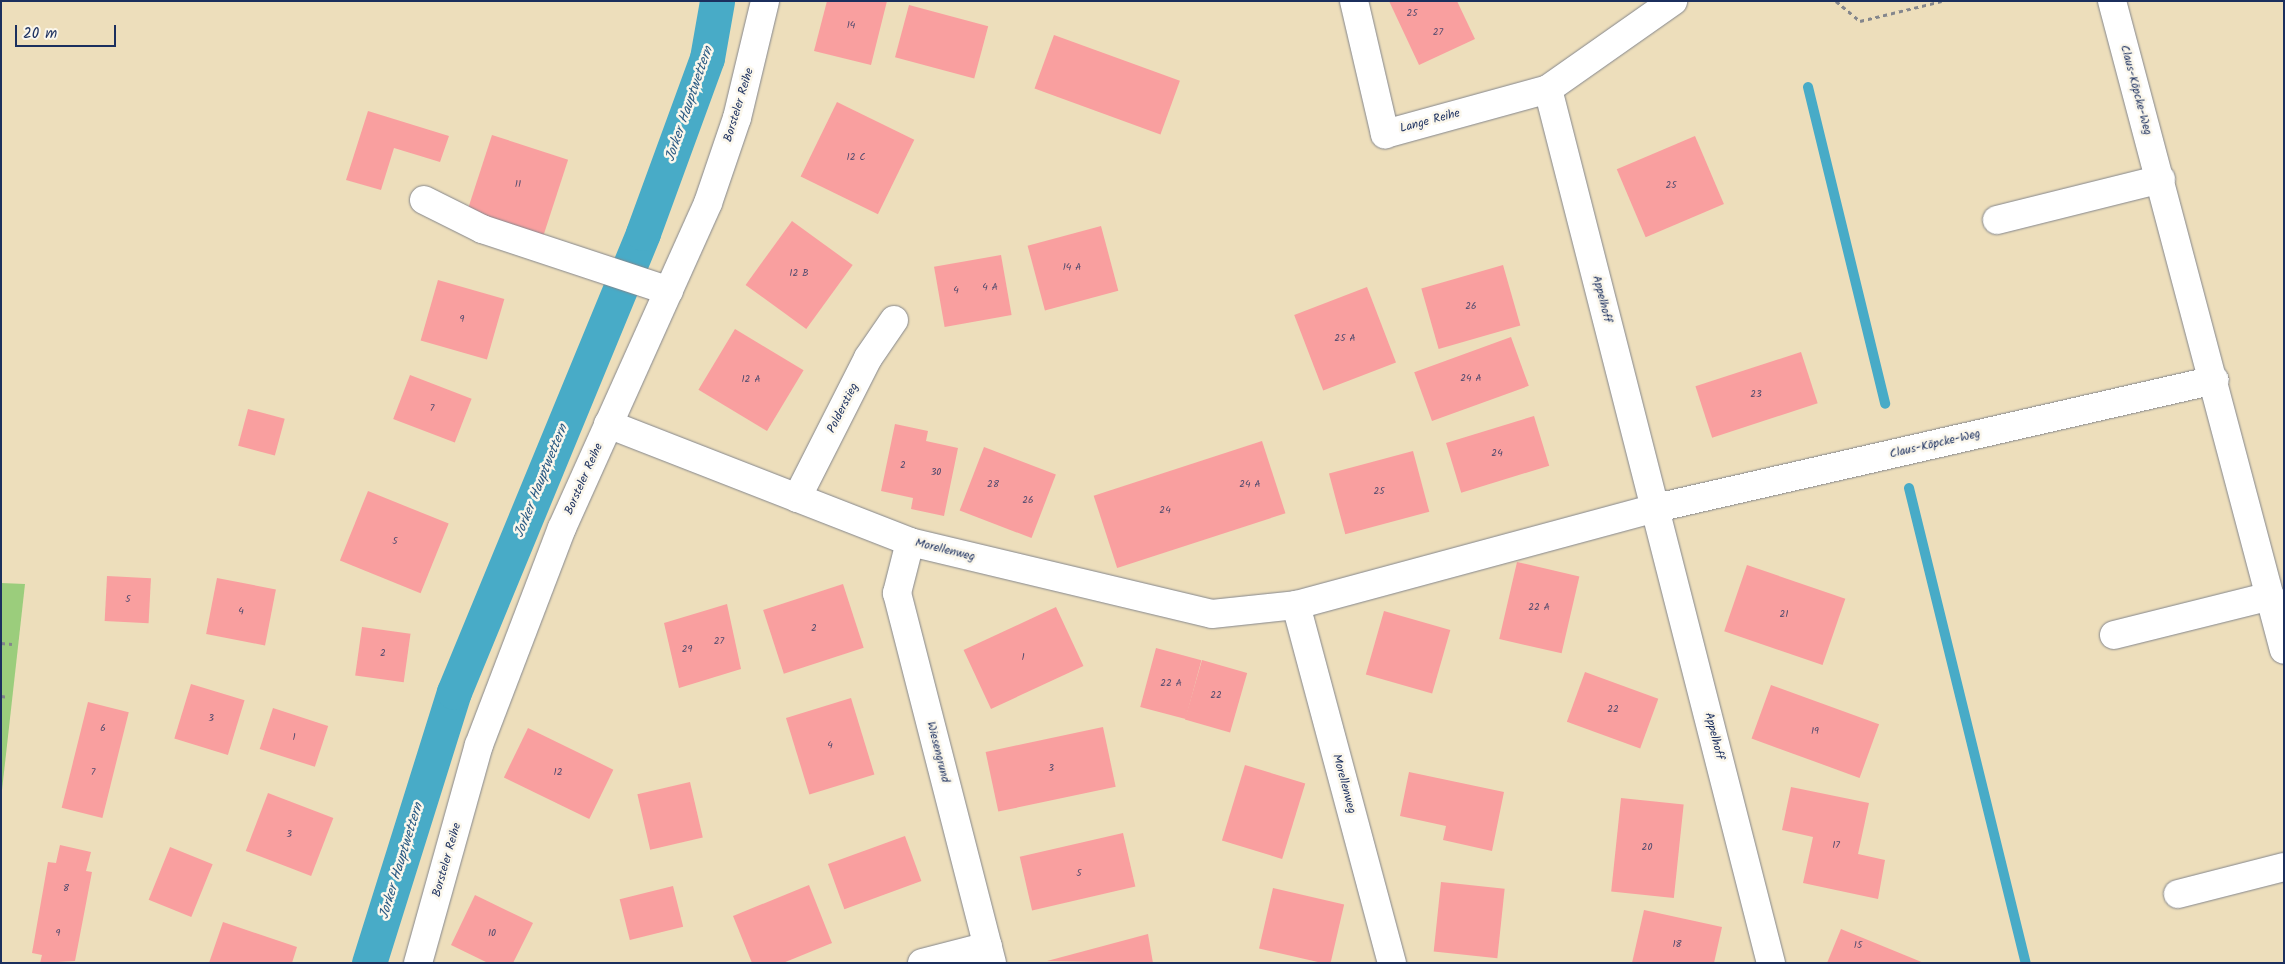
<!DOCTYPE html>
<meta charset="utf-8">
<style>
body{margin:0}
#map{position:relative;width:2285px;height:964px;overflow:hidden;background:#eddebb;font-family:Kalam,sans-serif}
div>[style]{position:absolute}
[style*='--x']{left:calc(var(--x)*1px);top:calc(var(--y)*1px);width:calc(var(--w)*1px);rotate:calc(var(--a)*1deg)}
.green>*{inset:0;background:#9bcd7c}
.stream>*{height:10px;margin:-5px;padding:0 5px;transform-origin:5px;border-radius:5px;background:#48abc7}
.canal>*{height:35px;margin:-17.5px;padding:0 17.5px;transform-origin:17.5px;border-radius:17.5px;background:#48abc7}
.building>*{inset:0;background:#f99f9f;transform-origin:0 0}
.path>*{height:3px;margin-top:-1.5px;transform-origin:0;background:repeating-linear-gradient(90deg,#84868c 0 4px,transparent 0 8px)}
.roads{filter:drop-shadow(0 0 1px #84868c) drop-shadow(0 0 1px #84868c)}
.minor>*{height:28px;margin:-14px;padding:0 14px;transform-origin:14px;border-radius:14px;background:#fff}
span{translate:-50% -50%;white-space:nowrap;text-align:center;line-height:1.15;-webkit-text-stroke:5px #fbf7ec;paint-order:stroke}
.number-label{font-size:10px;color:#524b6e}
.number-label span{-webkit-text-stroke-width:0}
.street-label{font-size:12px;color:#1b2f5e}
.water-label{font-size:14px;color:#2b5a83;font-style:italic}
.frame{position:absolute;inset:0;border:2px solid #1b2f5e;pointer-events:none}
.scale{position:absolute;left:15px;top:25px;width:101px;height:22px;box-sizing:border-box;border:2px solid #1b2f5e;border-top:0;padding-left:6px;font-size:15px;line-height:18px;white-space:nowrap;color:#1b2f5e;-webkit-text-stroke:4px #fbf7ec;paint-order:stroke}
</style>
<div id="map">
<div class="green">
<div style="clip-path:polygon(1px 583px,25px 584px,1px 799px)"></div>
</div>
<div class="stream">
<div style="--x:1808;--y:87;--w:326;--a:76.3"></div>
<div style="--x:1909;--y:488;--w:489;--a:76.2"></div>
</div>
<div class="canal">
<div style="--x:369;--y:963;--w:284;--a:-72.6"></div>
<div style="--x:454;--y:692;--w:496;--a:-67.6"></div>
<div style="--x:643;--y:233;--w:186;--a:-69.9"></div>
<div style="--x:707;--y:58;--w:58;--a:-80"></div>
</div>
<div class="building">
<div style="clip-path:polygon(827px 1px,887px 1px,871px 65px,814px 51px)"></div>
<div style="clip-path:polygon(1389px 1px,1457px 1px,1475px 39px,1419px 65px)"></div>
<div style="left:909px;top:5px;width:82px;height:54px;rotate:15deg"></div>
<div style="left:1054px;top:35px;width:134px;height:57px;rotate:20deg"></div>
<div style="left:837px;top:102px;width:86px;height:83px;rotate:26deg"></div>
<div style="clip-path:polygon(368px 111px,449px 136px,440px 162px,394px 148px,381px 190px,346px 180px)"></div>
<div style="left:492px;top:135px;width:80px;height:80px;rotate:18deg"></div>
<div style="left:1695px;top:136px;width:74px;height:85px;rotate:67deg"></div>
<div style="left:792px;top:221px;width:75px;height:79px;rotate:36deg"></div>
<div style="left:1101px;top:226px;width:67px;height:76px;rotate:75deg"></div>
<div style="left:1001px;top:255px;width:61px;height:68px;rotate:80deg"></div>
<div style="left:1503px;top:265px;width:63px;height:85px;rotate:74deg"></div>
<div style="left:438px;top:280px;width:69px;height:63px;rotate:16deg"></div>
<div style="left:1367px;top:287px;width:81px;height:78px;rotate:69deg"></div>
<div style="left:735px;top:329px;width:80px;height:71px;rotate:31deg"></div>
<div style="left:1511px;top:337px;width:52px;height:103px;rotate:70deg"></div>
<div style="left:1801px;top:352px;width:54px;height:111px;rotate:72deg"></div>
<div style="left:410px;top:375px;width:66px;height:47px;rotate:21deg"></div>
<div style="left:248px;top:409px;width:38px;height:38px;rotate:15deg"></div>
<div style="left:1534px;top:416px;width:52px;height:92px;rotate:73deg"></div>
<div style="clip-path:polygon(895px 424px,928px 431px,926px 441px,958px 448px,944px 516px,911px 509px,913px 498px,881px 491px)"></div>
<div style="left:1262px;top:441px;width:76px;height:177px;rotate:72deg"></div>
<div style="left:984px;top:447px;width:77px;height:68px;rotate:21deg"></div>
<div style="left:1413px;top:451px;width:63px;height:87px;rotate:75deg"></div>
<div style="left:368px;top:491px;width:87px;height:75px;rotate:22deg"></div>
<div style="left:1517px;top:562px;width:64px;height:79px;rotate:13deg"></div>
<div style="left:1747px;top:565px;width:104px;height:70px;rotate:19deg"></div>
<div style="left:107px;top:576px;width:44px;height:45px;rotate:3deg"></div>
<div style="left:217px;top:578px;width:60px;height:57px;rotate:11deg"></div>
<div style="left:843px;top:584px;width:67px;height:84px;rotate:72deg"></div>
<div style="clip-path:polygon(727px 604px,741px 669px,679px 688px,664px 623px)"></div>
<div style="left:1056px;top:607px;width:65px;height:102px;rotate:65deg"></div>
<div style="left:1384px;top:611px;width:69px;height:66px;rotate:16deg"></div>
<div style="left:362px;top:627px;width:49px;height:49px;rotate:8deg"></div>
<div style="left:1156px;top:648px;width:47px;height:61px;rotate:15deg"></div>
<div style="left:1202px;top:660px;width:47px;height:62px;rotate:16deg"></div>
<div style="left:1585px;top:672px;width:78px;height:53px;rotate:20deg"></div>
<div style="left:191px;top:684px;width:56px;height:57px;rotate:17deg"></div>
<div style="left:1771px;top:685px;width:115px;height:57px;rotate:20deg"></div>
<div style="left:851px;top:698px;width:80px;height:68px;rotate:73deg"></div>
<div style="left:88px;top:702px;width:42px;height:109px;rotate:14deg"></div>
<div style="left:273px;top:708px;width:58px;height:43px;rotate:18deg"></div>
<div style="left:1103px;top:727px;width:61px;height:120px;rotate:78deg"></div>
<div style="left:528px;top:728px;width:95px;height:55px;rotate:26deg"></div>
<div style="left:1245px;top:765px;width:63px;height:79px;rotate:17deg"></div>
<div style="clip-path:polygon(1409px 772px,1504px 792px,1492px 851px,1443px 840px,1446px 826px,1400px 816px)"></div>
<div style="left:690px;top:782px;width:57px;height:54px;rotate:77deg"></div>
<div style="clip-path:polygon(1791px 787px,1869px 803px,1858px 854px,1885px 860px,1878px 899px,1803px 883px,1813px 837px,1782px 830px)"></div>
<div style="left:268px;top:793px;width:70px;height:62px;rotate:21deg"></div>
<div style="left:1621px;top:798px;width:63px;height:94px;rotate:6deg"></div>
<div style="left:1123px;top:833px;width:55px;height:106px;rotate:77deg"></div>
<div style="left:905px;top:836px;width:48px;height:82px;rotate:70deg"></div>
<div style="clip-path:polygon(60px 845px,91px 852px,86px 871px,92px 872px,75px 961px,40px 963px,42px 955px,32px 953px,48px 862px,56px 863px)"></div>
<div style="left:170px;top:847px;width:46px;height:57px;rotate:22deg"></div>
<div style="left:1441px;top:882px;width:64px;height:70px;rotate:6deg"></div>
<div style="clip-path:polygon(809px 885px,832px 943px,783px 963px,752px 963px,733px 916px)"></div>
<div style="left:673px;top:886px;width:42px;height:55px;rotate:76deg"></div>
<div style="left:1273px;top:888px;width:73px;height:62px;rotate:13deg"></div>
<div style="clip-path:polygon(475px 895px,533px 923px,513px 963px,488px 963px,451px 945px)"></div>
<div style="clip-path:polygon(1644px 910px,1722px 927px,1714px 963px,1632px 963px)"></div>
<div style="clip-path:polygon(223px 922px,297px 947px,292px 963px,209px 963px)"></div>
<div style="clip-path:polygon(1841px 929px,1924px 963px,1827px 963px)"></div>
<div style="clip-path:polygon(1148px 934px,1153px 963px,1047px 961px)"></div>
</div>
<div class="path">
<div style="--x:1836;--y:1;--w:31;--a:40"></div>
<div style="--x:1860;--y:21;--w:84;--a:-13.7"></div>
<div style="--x:1;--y:643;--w:11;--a:5"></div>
<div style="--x:1;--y:696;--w:8;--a:7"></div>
</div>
<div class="roads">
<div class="minor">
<div style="--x:1354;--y:1;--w:137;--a:76.9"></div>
<div style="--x:1385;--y:134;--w:169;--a:-15.4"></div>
<div style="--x:1548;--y:89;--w:153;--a:-35.1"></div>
<div style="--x:2112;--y:1;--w:671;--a:75.16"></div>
<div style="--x:1548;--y:89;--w:902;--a:75.69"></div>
<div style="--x:424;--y:200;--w:65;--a:26.6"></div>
<div style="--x:482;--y:229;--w:197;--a:18.3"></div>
<div style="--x:1997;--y:220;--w:169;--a:-14"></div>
<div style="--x:608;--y:424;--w:324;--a:21.3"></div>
<div style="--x:910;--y:542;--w:310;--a:13.4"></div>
<div style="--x:1212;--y:614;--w:84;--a:-6.1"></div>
<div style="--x:1296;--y:605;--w:373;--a:-15.1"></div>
<div style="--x:1656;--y:508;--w:573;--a:-12.9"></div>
<div style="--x:797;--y:498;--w:157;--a:-63.1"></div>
<div style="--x:868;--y:358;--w:46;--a:-55.6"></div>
<div style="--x:910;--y:542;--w:53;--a:104.3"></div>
<div style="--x:897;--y:593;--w:382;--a:75.6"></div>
<div style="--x:1296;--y:605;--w:371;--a:75"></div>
<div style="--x:2114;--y:635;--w:161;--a:-14"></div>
<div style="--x:2178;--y:894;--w:109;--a:-14.3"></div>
<div style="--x:418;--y:963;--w:226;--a:-74.4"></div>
<div style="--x:479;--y:745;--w:232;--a:-69.1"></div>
<div style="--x:562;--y:528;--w:356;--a:-65.8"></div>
<div style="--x:708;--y:203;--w:90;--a:-71.2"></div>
<div style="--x:737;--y:118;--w:120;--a:-76.5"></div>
<div style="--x:922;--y:963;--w:68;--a:-14.4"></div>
</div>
</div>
<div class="number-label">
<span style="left:1412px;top:14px">25</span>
<span style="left:851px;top:26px">14</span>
<span style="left:1438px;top:33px">27</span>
<span style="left:856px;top:158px">12 C</span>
<span style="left:518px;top:185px">11</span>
<span style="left:1671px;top:186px">25</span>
<span style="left:1072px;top:268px">14 A</span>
<span style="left:799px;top:274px">12 B</span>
<span style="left:990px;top:288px">4 A</span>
<span style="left:956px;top:291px">4</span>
<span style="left:1471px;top:307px">26</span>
<span style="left:462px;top:320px">9</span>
<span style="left:1345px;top:339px">25 A</span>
<span style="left:1471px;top:379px">24 A</span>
<span style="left:751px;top:380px">12 A</span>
<span style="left:1756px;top:395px">23</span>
<span style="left:432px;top:409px">7</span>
<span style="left:1497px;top:454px">24</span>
<span style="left:903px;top:466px">2</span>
<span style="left:936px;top:473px">30</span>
<span style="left:993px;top:485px">28</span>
<span style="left:1250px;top:485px">24 A</span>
<span style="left:1379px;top:492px">25</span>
<span style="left:1028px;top:501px">26</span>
<span style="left:1165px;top:511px">24</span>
<span style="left:395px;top:542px">5</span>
<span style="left:128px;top:600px">5</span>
<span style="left:1539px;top:608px">22 A</span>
<span style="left:241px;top:612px">4</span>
<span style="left:1784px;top:615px">21</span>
<span style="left:814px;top:629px">2</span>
<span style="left:719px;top:642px">27</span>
<span style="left:687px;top:650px">29</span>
<span style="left:383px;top:654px">2</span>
<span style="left:1023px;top:658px">1</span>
<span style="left:1171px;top:684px">22 A</span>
<span style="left:1216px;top:696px">22</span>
<span style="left:1613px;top:710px">22</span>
<span style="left:211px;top:719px">3</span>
<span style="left:103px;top:729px">6</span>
<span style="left:1815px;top:732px">19</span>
<span style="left:294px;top:738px">1</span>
<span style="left:830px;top:746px">4</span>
<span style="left:1051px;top:769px">3</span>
<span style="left:93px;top:773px">7</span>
<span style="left:558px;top:773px">12</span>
<span style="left:289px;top:835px">3</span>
<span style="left:1836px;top:846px">17</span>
<span style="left:1647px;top:848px">20</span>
<span style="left:1079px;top:874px">5</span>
<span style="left:66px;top:889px">8</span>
<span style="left:58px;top:934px">9</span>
<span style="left:492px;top:934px">10</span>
<span style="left:1677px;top:945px">18</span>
<span style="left:1858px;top:946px">15</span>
</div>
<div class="street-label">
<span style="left:2136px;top:90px;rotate:75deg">Claus-Köpcke-Weg</span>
<span style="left:739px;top:105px;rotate:-73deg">Borsteler Reihe</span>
<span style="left:1430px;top:121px;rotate:-15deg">Lange Reihe</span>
<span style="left:1602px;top:299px;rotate:76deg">Appelhoff</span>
<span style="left:843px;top:408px;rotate:-63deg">Polderstieg</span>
<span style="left:1935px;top:444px;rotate:-13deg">Claus-Köpcke-Weg</span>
<span style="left:584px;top:479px;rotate:-66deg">Borsteler Reihe</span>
<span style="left:945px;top:550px;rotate:14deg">Morellenweg</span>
<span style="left:1714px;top:736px;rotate:76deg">Appelhoff</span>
<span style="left:938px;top:752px;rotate:76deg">Wiesengrund</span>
<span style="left:1344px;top:784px;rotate:75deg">Morellenweg</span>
<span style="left:447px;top:860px;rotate:-74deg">Borsteler Reihe</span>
</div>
<div class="water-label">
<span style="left:689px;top:104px;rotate:-71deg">Jorker Hauptwettern</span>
<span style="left:541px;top:481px;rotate:-68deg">Jorker Hauptwettern</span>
<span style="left:401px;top:861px;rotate:-73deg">Jorker Hauptwettern</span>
</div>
<div class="frame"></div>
<div class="scale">20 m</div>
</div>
